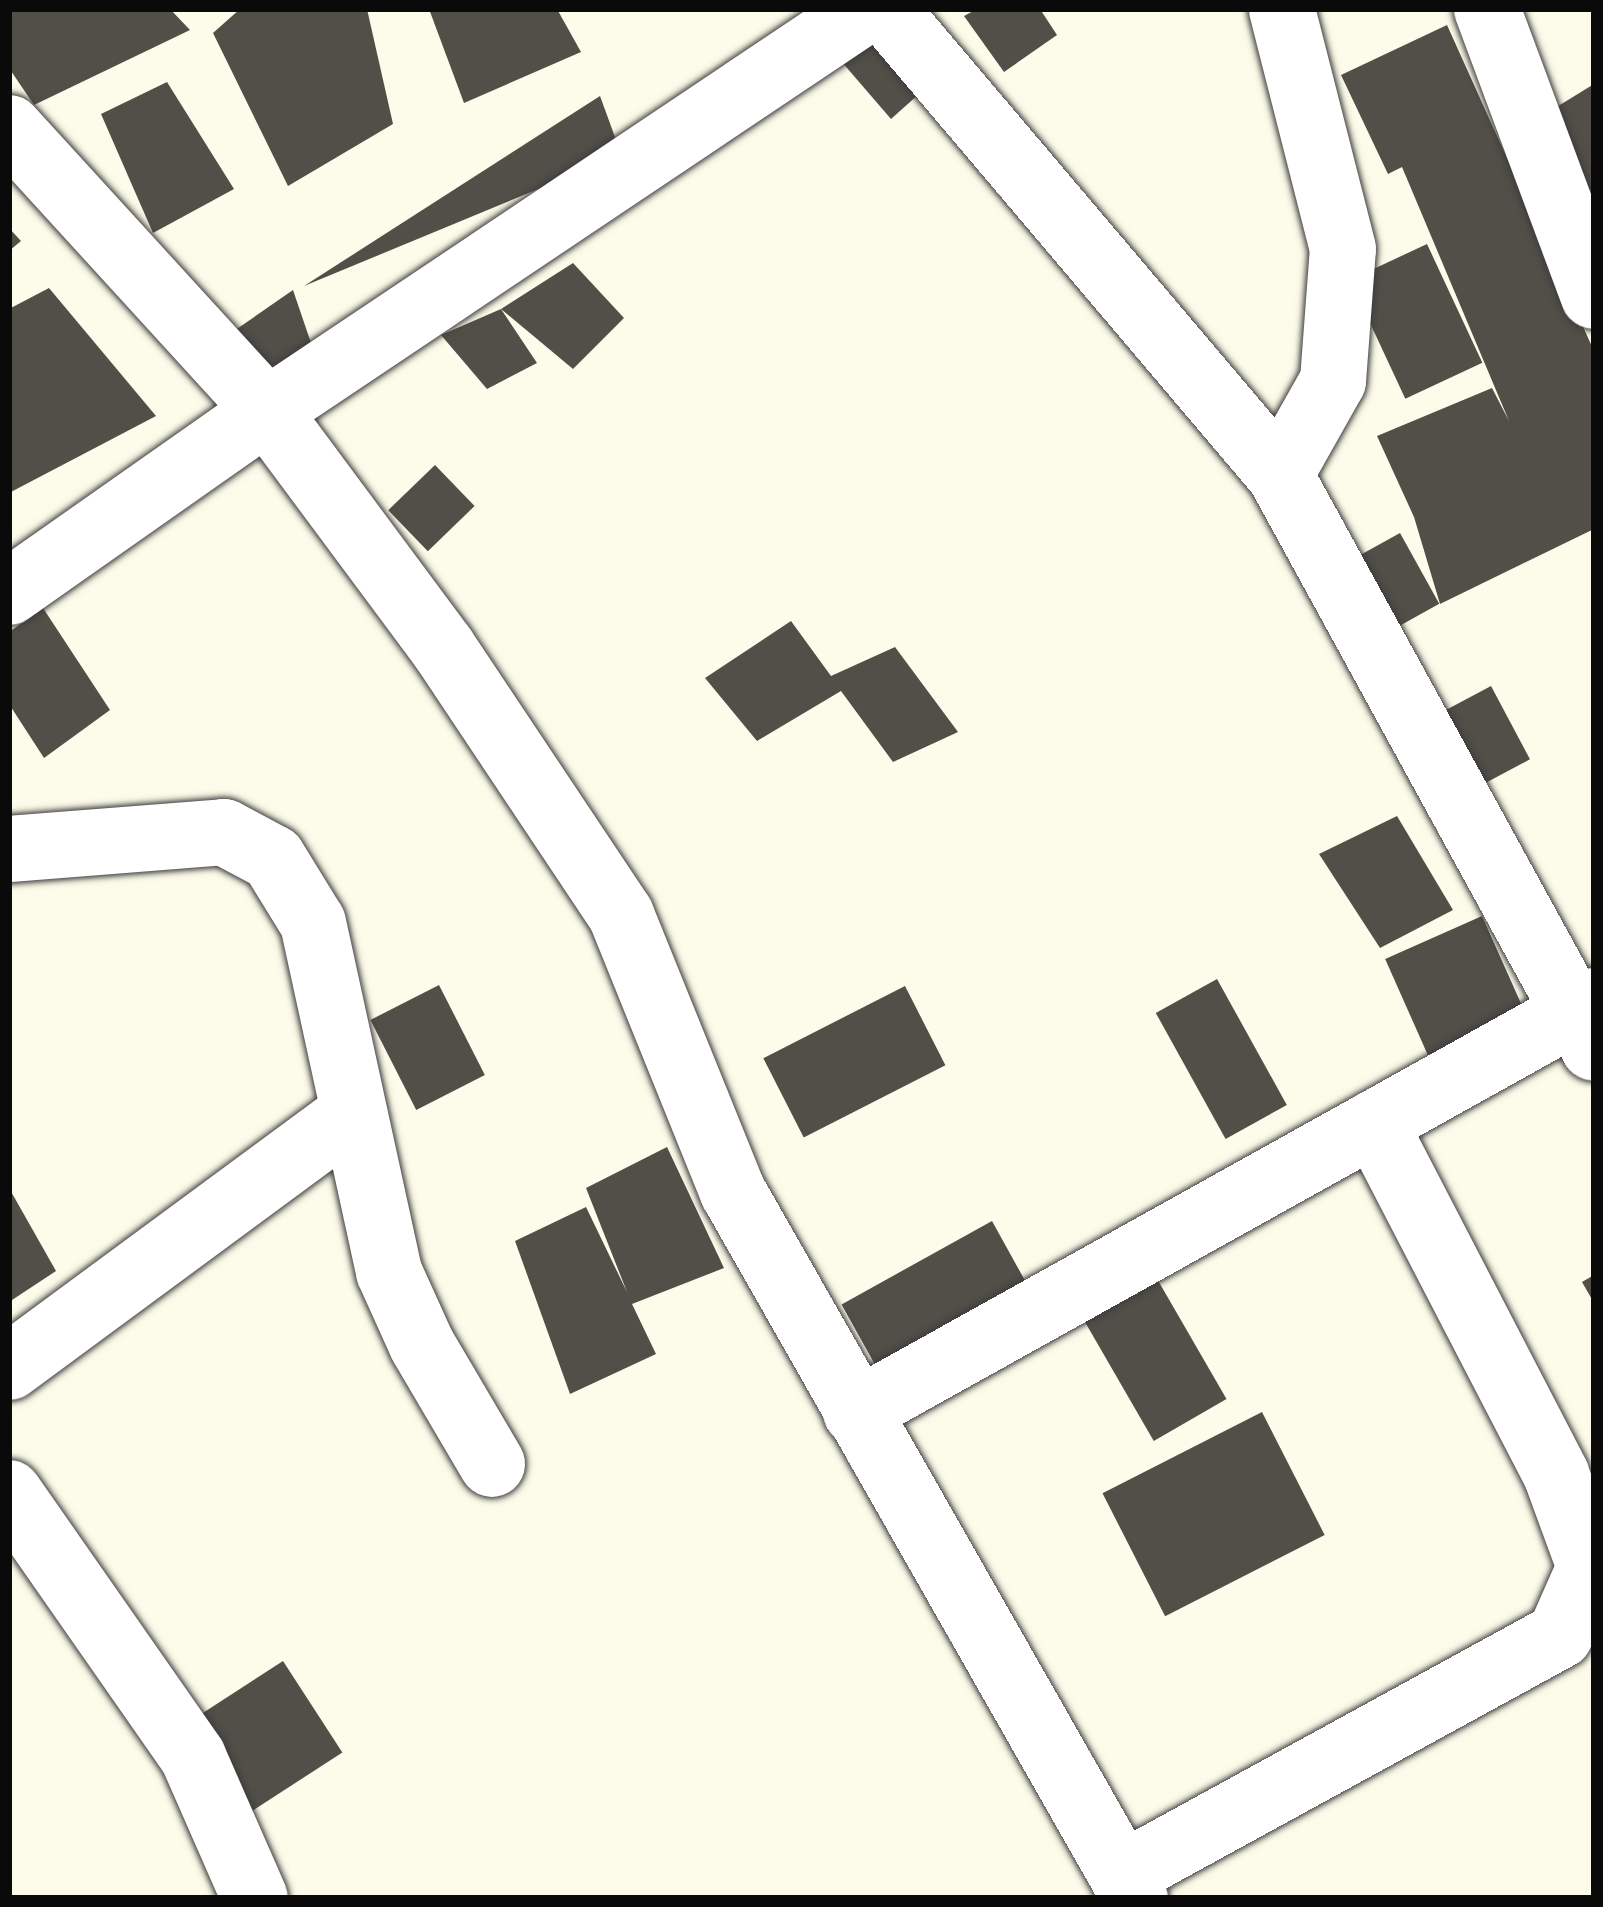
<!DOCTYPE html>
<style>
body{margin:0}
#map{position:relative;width:1603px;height:1907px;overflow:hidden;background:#fdfcea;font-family:Literata,serif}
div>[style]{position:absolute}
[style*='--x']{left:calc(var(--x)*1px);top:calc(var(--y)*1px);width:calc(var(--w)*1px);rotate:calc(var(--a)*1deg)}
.building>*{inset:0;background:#524e48;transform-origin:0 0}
.roads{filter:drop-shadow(0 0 3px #3d3d3d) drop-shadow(0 0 3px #3d3d3d)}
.minor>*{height:66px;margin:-33px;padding:0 33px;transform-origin:33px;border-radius:33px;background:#fff}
.tertiary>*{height:66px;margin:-33px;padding:0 33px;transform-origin:33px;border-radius:33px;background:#fff}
span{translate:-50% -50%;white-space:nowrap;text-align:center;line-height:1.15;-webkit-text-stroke:12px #fff;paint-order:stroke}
.frame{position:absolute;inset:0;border:12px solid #0a0a0a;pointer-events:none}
</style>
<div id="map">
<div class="building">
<div style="clip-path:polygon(9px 9px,170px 9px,190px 30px,34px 105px,9px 68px)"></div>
<div style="clip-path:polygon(240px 9px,367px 9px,393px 124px,288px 186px,213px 33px)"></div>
<div style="clip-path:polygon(429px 9px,557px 9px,581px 52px,464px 103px)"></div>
<div style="clip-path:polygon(977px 9px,1040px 9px,1057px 35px,1004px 72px,964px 16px)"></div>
<div style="clip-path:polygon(1447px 25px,1594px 351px,1594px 529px,1440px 604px,1414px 517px,1377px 436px,1492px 388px,1509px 421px,1402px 167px,1388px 174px,1341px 75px)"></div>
<div style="clip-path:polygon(884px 40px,919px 94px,891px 119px,841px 61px)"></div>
<div style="clip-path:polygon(167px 82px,234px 189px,153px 233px,101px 114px)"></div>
<div style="clip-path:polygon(1594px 84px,1594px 208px,1555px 108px)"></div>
<div style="clip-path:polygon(600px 96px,619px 148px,548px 185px,304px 286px)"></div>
<div style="clip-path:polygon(9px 228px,21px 241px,9px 251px)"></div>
<div style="left:1427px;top:244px;width:131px;height:85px;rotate:65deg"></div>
<div style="clip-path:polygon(573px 263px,624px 318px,573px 369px,501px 309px)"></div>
<div style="clip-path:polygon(49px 288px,156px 416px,9px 493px,9px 309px)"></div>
<div style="clip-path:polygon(293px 290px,311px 343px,284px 389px,231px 333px)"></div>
<div style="clip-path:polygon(501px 309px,537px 363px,487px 389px,441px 335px)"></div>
<div style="left:435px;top:465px;width:57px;height:65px;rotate:46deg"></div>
<div style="left:1400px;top:533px;width:81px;height:62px;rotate:61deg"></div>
<div style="clip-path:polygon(43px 608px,110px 710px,44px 758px,9px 704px,9px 632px)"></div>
<div style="clip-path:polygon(791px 621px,831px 676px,895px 647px,958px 732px,893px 762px,841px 691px,757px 741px,705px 678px)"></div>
<div style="left:1491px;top:686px;width:83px;height:67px;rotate:62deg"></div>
<div style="clip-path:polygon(1397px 816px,1453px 910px,1380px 948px,1319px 854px)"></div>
<div style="left:1482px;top:916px;width:115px;height:106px;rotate:66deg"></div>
<div style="left:1217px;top:979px;width:144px;height:70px;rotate:61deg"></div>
<div style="left:439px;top:985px;width:101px;height:77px;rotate:63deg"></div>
<div style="left:905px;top:986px;width:89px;height:159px;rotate:63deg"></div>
<div style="clip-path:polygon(667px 1147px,724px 1268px,632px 1304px,656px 1354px,570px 1394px,515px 1241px,586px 1207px,627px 1292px,586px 1188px)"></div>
<div style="clip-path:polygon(9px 1188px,56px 1271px,9px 1302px)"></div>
<div style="left:992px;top:1221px;width:80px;height:172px;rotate:61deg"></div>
<div style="clip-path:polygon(1594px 1275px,1594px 1303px,1582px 1282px)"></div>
<div style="left:1156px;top:1277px;width:141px;height:84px;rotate:60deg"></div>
<div style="left:1262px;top:1412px;width:138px;height:179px;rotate:63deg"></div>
<div style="left:283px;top:1661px;width:109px;height:114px;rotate:57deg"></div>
</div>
<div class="roads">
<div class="minor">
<div style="--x:885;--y:9;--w:611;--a:49.71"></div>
<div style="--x:1280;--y:475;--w:653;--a:61.28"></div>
<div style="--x:1487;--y:9;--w:306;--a:69.6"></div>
<div style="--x:1280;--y:475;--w:108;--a:-60.6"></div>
<div style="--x:1333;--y:381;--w:132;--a:-85.7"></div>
<div style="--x:1343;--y:249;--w:248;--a:-104.3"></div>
<div style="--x:9;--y:592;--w:315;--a:-35.1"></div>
<div style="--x:267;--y:411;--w:722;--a:-33.82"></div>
<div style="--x:9;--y:849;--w:216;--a:-4.5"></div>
<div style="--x:224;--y:832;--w:55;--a:28"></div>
<div style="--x:273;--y:858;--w:76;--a:58.4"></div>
<div style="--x:313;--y:923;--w:357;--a:77.7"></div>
<div style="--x:389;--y:1272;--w:80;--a:65.7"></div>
<div style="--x:422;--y:1345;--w:138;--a:59.5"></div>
<div style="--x:9;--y:1367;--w:426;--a:-36.4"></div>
<div style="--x:856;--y:1412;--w:845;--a:-29.11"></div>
<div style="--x:9;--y:1493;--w:322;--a:55.1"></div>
<div style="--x:193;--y:1757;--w:154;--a:66.3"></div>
<div style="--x:1122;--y:1875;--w:499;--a:-28.7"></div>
<div style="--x:1560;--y:1635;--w:74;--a:-66.2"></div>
<div style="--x:1590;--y:1567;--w:99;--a:-110.1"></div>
<div style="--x:1556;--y:1474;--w:395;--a:-117.4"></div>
</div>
<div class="tertiary">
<div style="--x:9;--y:128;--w:383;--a:47.6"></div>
<div style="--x:267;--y:411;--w:295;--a:53.4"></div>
<div style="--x:443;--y:648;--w:321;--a:56.3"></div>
<div style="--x:621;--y:915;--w:299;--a:68"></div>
<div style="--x:733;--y:1192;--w:812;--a:60.34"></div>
</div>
</div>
<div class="frame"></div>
</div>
